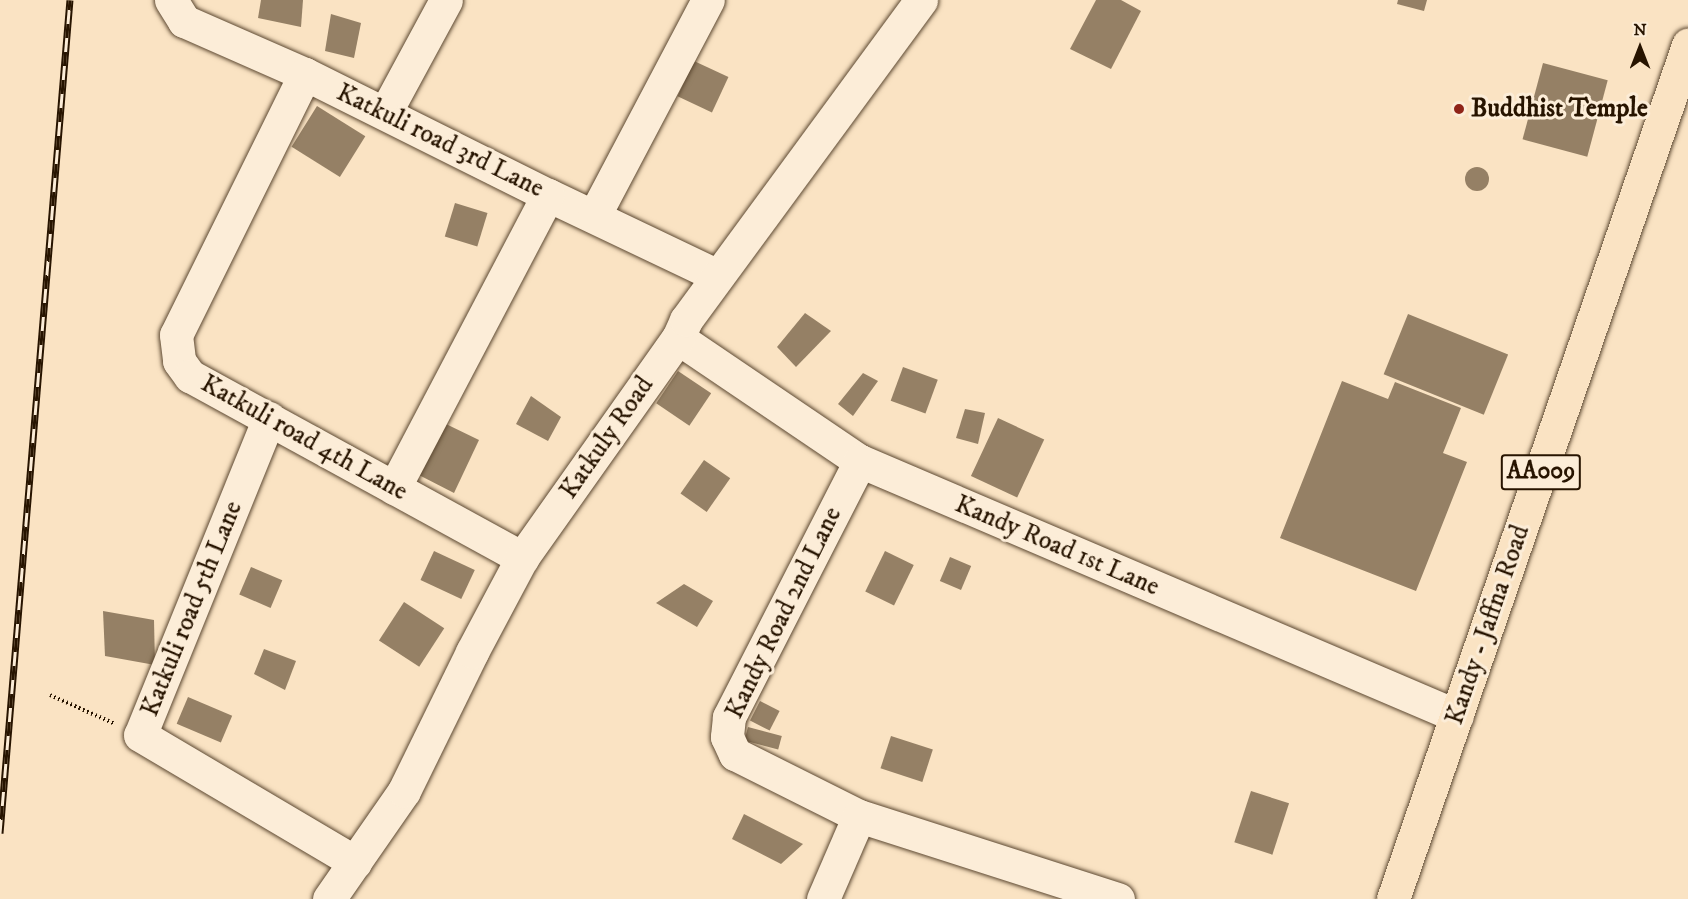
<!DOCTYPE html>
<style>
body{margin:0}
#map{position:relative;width:1688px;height:899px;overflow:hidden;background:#fae3c3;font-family:"IM FELL DW Pica",serif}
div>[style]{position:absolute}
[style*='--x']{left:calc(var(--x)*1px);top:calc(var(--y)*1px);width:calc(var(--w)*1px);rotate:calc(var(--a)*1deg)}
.building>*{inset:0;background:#958065;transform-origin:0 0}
.round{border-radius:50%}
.path>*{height:4px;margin-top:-2px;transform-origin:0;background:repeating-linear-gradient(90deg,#271400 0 1.5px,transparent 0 4.5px)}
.roads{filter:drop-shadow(0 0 2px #5c4831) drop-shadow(0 0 2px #5c4831)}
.minor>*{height:33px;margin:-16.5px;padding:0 16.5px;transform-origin:16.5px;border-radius:16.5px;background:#fcedd8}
.highway>*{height:33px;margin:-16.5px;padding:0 16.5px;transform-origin:16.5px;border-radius:16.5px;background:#fae3c3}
.rail>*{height:7px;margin-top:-3.5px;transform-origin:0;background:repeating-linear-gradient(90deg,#fcedd8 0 14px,#271400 0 28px);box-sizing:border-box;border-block:2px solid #271400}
.dots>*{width:16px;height:16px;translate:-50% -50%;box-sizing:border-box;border:3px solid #fcedd8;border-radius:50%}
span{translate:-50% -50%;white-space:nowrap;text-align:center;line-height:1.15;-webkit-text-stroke:6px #fcedd8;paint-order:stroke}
.shield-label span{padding:2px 4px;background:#fcedd8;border:2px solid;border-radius:4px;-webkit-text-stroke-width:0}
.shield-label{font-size:24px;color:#271400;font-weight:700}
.poi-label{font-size:26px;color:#271400;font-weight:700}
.left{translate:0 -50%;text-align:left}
.street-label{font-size:26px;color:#271400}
.north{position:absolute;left:1610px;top:18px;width:60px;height:60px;-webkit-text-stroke:4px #fcedd8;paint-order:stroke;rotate:0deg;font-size:16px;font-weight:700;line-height:24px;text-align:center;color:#271400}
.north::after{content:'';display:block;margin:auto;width:21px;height:27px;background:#271400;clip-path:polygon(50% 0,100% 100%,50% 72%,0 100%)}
</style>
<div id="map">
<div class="building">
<div style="clip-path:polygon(261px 0,303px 0,301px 27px,258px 18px)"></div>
<div style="clip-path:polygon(1096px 0,1121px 0,1141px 11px,1111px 69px,1070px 49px)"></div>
<div style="clip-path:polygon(1398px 0,1427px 0,1424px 11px,1397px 4px)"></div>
<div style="clip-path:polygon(331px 14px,361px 23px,354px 58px,325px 51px)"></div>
<div style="left:694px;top:61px;width:38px;height:39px;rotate:25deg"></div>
<div style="left:1543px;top:63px;width:67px;height:79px;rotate:15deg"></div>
<div style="left:317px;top:106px;width:57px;height:48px;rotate:32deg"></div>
<div class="round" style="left:1465px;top:167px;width:24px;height:24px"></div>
<div style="left:455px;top:203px;width:34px;height:35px;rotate:17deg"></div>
<div style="clip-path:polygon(805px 313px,831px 331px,796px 367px,777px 347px)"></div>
<div style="left:1408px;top:314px;width:108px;height:65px;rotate:22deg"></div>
<div style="left:903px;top:367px;width:37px;height:36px;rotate:20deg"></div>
<div style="left:678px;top:371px;width:40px;height:39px;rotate:34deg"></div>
<div style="clip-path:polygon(863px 373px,878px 381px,853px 416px,838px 404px)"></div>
<div style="clip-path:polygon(1342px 381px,1388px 399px,1395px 382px,1461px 408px,1443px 453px,1467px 462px,1416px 591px,1280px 538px)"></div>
<div style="clip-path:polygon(531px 396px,561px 417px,548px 441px,516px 424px)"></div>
<div style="clip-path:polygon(965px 409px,985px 413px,978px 444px,956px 438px)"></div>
<div style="left:998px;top:418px;width:51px;height:64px;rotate:25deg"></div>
<div style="clip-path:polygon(446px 424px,479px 440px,454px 493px,415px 473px)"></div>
<div style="left:704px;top:460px;width:32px;height:41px;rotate:35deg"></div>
<div style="left:434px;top:551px;width:45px;height:32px;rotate:25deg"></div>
<div style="left:885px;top:551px;width:32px;height:45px;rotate:26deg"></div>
<div style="left:950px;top:557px;width:23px;height:26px;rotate:23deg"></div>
<div style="left:251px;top:567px;width:34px;height:30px;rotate:23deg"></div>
<div style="clip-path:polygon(684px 584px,713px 601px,697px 627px,656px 603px)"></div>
<div style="left:404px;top:602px;width:48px;height:46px;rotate:33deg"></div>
<div style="clip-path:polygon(103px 611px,154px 620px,155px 665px,105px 656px)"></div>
<div style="clip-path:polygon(264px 649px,296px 661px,285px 690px,254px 674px)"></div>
<div style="left:188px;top:697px;width:48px;height:29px;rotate:23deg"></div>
<div style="left:760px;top:701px;width:22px;height:22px;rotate:27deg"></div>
<div style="left:748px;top:727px;width:35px;height:14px;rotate:15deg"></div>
<div style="left:891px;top:736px;width:44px;height:34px;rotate:18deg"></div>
<div style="left:1251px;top:791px;width:40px;height:54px;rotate:18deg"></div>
<div style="clip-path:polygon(744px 814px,803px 844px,781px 864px,732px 839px)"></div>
</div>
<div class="path">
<div style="--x:50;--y:695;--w:71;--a:24"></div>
</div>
<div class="roads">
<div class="minor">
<div style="--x:171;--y:0;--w:25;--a:58"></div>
<div style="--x:184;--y:21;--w:132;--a:23.7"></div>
<div style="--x:305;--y:74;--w:271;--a:26.5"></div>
<div style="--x:548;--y:195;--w:188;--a:25.5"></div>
<div style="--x:305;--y:74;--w:291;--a:116.3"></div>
<div style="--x:176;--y:335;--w:26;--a:83"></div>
<div style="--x:179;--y:361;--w:19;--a:54"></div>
<div style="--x:190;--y:376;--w:379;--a:28.7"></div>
<div style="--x:385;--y:113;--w:128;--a:-61.6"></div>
<div style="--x:594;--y:216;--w:244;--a:-62.2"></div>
<div style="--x:678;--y:338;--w:220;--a:34.1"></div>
<div style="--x:860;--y:461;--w:649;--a:23.13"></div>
<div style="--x:269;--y:418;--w:342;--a:112.1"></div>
<div style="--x:140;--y:735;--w:250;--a:30.6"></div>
<div style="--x:860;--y:461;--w:288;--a:117.1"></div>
<div style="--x:729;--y:717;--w:20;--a:96"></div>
<div style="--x:727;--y:737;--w:19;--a:65"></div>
<div style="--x:735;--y:754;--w:139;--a:26.6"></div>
<div style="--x:859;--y:816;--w:272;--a:17.8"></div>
<div style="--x:394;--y:488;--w:331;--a:-62.3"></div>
<div style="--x:329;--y:899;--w:131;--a:-55.2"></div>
<div style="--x:404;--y:791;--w:155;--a:-63.9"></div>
<div style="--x:472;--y:652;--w:106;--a:-62"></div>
<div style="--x:522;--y:558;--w:270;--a:-54.7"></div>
<div style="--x:678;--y:338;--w:20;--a:-66"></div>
<div style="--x:686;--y:320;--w:397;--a:-53.7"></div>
<div style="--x:823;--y:899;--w:90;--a:-66.6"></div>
</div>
<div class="highway">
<div style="--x:1393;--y:899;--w:904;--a:-70.94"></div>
</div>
</div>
<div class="rail">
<div style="--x:0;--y:833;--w:836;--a:-85.2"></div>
</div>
<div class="dots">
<div style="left:1459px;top:109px;background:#8f2418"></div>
</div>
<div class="shield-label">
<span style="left:1541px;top:472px">AA009</span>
</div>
<div class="poi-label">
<span class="left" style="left:1471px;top:109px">Buddhist Temple</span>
</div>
<div class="street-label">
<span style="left:440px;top:141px;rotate:26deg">Katkuli road 3rd Lane</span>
<span style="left:304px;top:438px;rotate:29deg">Katkuli road 4th Lane</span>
<span style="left:607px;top:438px;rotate:-55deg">Katkuly Road</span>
<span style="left:1057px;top:546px;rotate:23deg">Kandy Road 1st Lane</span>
<span style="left:192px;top:609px;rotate:-68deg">Katkuli road 5th Lane</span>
<span style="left:784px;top:613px;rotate:-64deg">Kandy Road 2nd Lane</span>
<span style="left:1488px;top:625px;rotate:-71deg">Kandy - Jaffna Road</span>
</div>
<div class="north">N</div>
</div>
